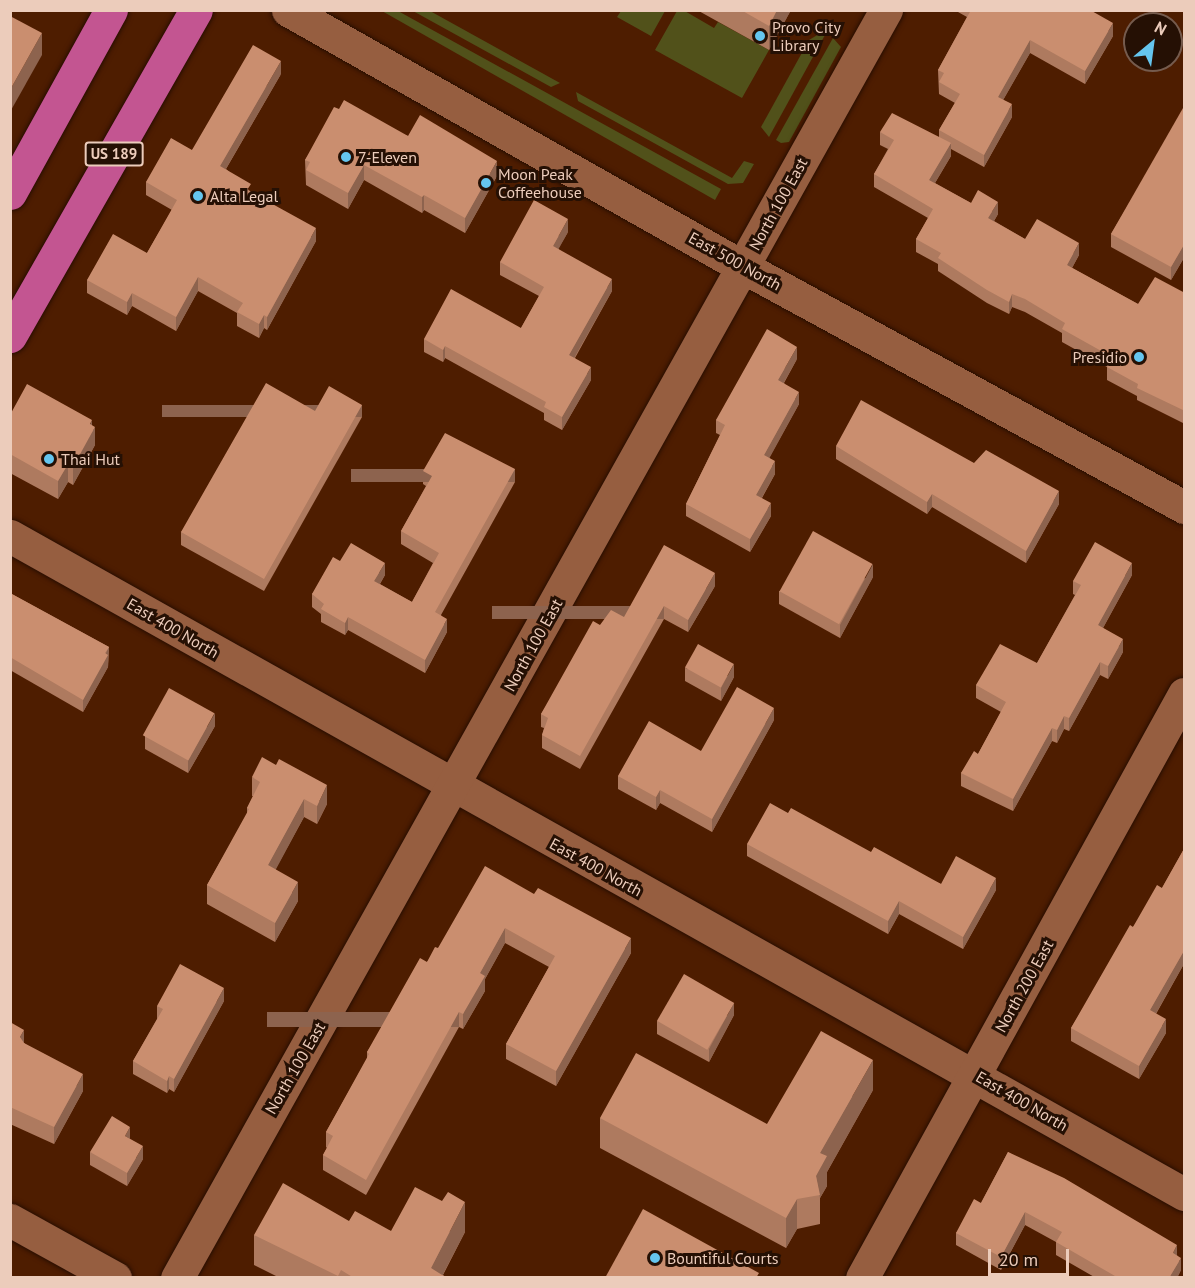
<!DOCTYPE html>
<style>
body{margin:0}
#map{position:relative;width:1195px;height:1288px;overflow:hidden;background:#4e1d00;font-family:"PT Sans",sans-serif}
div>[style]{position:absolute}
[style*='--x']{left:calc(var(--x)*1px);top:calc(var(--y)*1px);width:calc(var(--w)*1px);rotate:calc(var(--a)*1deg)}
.green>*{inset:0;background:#51511a}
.roads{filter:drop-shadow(0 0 2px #280e01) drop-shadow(0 0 2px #280e01)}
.minor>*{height:33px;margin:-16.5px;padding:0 16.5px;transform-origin:16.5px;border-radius:16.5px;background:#965e40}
.highway>*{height:33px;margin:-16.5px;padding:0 16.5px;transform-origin:16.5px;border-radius:16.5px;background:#c35591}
.wall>*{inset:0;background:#ae7a5f}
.shaded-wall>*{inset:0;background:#8d634e;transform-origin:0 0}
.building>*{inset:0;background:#ca8e6f;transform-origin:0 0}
.dots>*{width:16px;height:16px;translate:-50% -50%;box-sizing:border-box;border:3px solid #251004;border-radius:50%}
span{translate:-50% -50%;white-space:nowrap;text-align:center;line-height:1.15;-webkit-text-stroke:6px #251004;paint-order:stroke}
.shield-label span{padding:2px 4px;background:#251004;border:2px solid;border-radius:4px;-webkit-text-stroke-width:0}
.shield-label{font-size:15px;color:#ecccbb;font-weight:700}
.poi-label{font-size:16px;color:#ecccbb}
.left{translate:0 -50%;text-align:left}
.right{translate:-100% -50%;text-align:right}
.street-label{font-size:16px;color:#ecccbb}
.frame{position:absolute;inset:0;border:12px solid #ecccbb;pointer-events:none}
.north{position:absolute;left:1123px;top:12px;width:60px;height:60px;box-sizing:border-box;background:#251004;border:2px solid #755b4d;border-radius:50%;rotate:29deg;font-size:16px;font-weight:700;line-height:24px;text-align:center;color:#ecccbb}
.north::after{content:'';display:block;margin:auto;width:21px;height:27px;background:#65c5ee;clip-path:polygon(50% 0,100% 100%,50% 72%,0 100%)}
.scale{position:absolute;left:988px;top:1249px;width:81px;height:27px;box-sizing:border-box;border:3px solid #ecccbb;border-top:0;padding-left:8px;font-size:18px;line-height:21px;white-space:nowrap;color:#ecccbb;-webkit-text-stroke:4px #251004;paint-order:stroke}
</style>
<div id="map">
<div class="green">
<div style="clip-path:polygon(683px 10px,714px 28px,718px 22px,769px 50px,742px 98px,655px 50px,677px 11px)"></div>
<div style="clip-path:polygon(382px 11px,398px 11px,721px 189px,715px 200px)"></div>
<div style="clip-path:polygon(413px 11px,430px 11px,560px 83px,551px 87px)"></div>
<div style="clip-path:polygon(621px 11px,621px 10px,665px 11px,651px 36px,617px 17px)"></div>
<div style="clip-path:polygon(819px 34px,825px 35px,769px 137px,761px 127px,809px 40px)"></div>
<div style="clip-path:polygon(833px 38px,841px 47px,789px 142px,781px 143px,776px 140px)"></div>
<div style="clip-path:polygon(576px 92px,732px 178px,744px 161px,754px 164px,743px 183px,728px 184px,578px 101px)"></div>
</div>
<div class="roads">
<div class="minor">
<div style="--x:288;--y:10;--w:523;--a:29.46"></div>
<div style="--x:743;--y:267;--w:502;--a:28.56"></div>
<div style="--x:10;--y:536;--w:1346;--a:29.27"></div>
<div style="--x:10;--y:1220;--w:120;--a:28.9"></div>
<div style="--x:177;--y:1278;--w:1453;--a:-60.79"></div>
<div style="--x:862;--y:1278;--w:667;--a:-61.13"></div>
</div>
<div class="highway">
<div style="--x:10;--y:193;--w:209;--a:-61.1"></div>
<div style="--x:10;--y:336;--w:375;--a:-60.3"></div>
</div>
</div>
<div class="wall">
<div style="clip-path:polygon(697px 10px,791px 10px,769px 50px)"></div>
<div style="clip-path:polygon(958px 10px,1090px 10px,1113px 36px,1085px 84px,1030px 53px,1003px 100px,1012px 117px,984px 167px,951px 149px,951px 156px,935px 183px,971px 203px,998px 214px,994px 221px,1025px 239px,1079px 255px,1072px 268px,1138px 304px,1185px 293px,1185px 424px,1137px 400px,1137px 396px,1107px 380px,1107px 367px,1062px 342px,1062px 333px,1025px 312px,1012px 307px,1009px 314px,987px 303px,938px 271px,938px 264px,916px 252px,916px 239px,928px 218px,874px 187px,874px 174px,888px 149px,880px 145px,880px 132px,939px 137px,939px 130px,955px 103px,939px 94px,938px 70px,967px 17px,958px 12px)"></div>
<div style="clip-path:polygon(281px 74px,226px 169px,251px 192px,316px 241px,267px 330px,264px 328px,259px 338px,237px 326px,237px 313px,198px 291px,176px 331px,132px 306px,127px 315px,87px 293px,87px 280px,147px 253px,172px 210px,146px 195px,146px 182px,192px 150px)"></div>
<div style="clip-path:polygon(339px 109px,408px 136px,497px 176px,465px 233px,424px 210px,422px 213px,364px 180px,348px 209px,306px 185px,305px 160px)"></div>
<div style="clip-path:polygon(1185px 109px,1185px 256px,1171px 280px,1111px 247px,1111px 234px)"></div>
<div style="clip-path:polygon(568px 232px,558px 249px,612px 291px,575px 358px,591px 380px,562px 430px,544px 420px,544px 413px,445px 358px,443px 362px,424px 352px,424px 339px,521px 328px,539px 296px,500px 275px,500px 262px)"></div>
<div style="clip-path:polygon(797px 359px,784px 383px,799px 404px,769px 458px,775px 474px,762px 498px,771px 516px,750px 552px,686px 516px,686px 504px,720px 435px,716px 433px,716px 420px)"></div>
<div style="clip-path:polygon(315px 411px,362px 417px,264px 591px,181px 545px,181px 532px)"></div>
<div style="clip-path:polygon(10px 415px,92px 425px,95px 445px,73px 485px,68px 482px,58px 499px,10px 473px)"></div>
<div style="clip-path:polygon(836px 446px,974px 463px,1059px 504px,1026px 563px,932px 507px,927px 514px,836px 459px)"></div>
<div style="clip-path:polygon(423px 471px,515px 482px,441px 615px,447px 632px,425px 673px,348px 630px,345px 635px,321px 622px,321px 614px,312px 607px,312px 594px,340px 561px,385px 575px,380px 584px,412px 602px,433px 563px,401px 544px,401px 531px,426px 486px,423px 484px)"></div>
<div style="clip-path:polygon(1132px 575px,1103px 628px,1123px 652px,1108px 679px,1100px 675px,1069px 731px,1064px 729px,1057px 743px,1052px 741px,1013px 811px,961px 786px,961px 773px,978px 754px,1001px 712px,976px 698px,976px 685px,1037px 663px,1075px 595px,1073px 594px,1073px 581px)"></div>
<div style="clip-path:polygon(873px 577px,840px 638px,779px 604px,779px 591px)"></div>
<div style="clip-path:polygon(715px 586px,688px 632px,664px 619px,580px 769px,542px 748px,542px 735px,544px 728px,541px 727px,541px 714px,600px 625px,624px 617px)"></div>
<div style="clip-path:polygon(10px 593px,109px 647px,108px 667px,83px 712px,10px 670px)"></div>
<div style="clip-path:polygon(685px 668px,734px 677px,721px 701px,685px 681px)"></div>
<div style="clip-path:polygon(774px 720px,712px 832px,660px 803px,656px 810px,618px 789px,618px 776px,701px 751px)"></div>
<div style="clip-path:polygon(215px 726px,188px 773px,145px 749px,145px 736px)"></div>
<div style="clip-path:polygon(252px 777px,327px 804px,317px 824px,304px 817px,275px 870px,298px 901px,275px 942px,207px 904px,207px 885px,247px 815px,247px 808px,253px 796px,252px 796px)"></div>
<div style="clip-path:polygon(747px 844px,871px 852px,941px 884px,996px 890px,963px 949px,899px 914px,888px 934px,747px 856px)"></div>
<div style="clip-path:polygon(1185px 847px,1185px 962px,1156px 1014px,1166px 1033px,1139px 1079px,1071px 1041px,1071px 1028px,1133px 927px,1162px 888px)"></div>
<div style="clip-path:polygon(534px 894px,631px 953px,556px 1086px,506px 1059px,506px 1044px,549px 967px,505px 943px,485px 979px,485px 991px,463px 1029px,459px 1027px,366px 1195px,323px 1170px,323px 1155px,327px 1148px,326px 1147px,326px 1132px,367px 1059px,367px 1052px,427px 962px,438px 948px)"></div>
<div style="clip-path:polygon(224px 1001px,174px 1092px,169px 1089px,167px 1093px,133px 1074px,133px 1061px,157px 1019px,157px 1006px)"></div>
<div style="clip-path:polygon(734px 1015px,709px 1062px,657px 1034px,657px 1021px)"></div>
<div style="clip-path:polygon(10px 1022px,24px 1043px,83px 1091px,54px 1144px,10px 1124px)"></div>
<div style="clip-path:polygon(873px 1090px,827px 1172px,827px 1186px,820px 1198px,820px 1224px,797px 1229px,786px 1248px,600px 1148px,600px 1118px,767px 1124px)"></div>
<div style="clip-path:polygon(90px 1152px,143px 1159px,127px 1186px,90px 1165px)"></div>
<div style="clip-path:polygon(1008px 1152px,1177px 1255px,1181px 1270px,1177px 1278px,1096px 1278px,1056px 1255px,1056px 1242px,1025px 1225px,1001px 1270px,956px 1245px,956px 1233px,981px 1203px)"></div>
<div style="clip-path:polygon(349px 1221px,391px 1231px,465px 1232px,443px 1275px,447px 1278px,280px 1278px,254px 1265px,254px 1235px)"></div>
</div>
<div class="shaded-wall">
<div style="clip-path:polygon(777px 10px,791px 10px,769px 50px,769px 26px)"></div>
<div style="clip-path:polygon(1113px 23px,1113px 36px,1085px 84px,1085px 71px)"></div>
<div style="clip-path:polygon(42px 33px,42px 55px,10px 112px,10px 90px)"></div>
<div style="clip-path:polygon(1030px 40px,1030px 53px,998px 109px,998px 97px)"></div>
<div style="clip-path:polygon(281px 61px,281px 74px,220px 179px,220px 166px)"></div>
<div style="clip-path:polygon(1012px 104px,1012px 117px,984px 167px,984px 155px)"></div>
<div style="clip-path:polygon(951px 143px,951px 156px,929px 193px,929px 180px)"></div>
<div style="clip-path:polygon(497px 161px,497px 176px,465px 233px,465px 218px)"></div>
<div style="clip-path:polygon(364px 165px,364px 180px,348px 209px,348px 193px)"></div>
<div style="clip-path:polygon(424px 195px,424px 210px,422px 213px,422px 197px)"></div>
<div style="clip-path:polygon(998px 202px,998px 214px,988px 231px,988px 218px)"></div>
<div style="clip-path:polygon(568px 219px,568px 232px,553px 259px,553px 246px)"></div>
<div style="clip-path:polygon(316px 228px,316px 241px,267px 330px,267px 317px)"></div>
<div style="clip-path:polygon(1079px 243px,1079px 255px,1067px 277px,1067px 265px)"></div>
<div style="clip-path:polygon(1185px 243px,1185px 256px,1171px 280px,1171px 267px)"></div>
<div style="clip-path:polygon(198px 277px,198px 291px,176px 331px,176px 317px)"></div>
<div style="clip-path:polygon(612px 279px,612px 291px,569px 367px,569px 355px)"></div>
<div style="clip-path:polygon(132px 293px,132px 306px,127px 315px,127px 302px)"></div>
<div style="clip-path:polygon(1012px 294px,1012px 307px,1009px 314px,1009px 302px)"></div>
<div style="clip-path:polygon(264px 315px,264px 328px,259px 338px,259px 324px)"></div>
<div style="clip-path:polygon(445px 346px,445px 358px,443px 362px,443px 350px)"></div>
<div style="clip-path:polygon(797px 347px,797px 359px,778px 393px,778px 380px)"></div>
<div style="clip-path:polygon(591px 367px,591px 380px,562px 430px,562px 417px)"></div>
<div style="clip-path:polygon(799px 392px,799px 404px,764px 468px,764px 455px)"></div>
<div style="left:362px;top:405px;width:12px;height:200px;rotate:90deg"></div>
<div style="clip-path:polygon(92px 420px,92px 432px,95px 427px,95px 445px,73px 485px,73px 467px)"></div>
<div style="clip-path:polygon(775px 461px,775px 474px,756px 508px,756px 495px)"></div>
<div style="clip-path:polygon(68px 464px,68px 482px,58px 499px,58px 481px)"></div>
<div style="left:515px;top:469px;width:13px;height:164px;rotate:90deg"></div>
<div style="clip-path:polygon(1059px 491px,1059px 504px,1026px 563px,1026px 551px)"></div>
<div style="clip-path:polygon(932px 494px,932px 507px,927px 514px,927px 502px)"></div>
<div style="clip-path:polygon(771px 503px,771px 516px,750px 552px,750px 539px)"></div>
<div style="clip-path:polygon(385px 563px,385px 575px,374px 593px,374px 581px)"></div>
<div style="clip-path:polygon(1132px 563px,1132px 575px,1098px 637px,1098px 625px)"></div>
<div style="clip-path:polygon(873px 564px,873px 577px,840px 638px,840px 625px)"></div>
<div style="clip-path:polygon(12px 573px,12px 585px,10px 587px,10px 575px)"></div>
<div style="clip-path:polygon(715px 573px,715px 586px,688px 632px,688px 620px)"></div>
<div style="left:664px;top:606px;width:13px;height:172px;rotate:90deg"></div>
<div style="clip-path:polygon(348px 617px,348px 630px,345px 635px,345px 623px)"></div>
<div style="clip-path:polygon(447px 619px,447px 632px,425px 673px,425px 660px)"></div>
<div style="clip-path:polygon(1123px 639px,1123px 652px,1108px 679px,1108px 666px)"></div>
<div style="clip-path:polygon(109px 647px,108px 667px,83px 712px,83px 700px)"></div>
<div style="clip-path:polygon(1100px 662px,1100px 675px,1069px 731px,1069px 718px)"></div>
<div style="clip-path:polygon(734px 664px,734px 677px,721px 701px,721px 688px)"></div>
<div style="clip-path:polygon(774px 708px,774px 720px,712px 832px,712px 819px)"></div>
<div style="clip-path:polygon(215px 713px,215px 726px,188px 773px,188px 760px)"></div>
<div style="clip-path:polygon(1064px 716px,1064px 729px,1057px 743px,1057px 730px)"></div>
<div style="clip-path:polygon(1052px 728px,1052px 741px,1013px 811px,1013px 799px)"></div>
<div style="clip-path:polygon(327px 785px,327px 804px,317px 824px,317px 806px)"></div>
<div style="clip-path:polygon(660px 790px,660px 803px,656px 810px,656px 797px)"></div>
<div style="clip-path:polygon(304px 799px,304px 817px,268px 884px,268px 865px)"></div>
<div style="clip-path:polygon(996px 878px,996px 890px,963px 949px,963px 937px)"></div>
<div style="clip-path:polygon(298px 882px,298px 901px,275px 942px,275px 923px)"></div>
<div style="clip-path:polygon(899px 901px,899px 914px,888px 934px,888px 921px)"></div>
<div style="clip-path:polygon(505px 928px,505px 943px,485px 979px,485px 991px,463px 1029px,463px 1014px,480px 973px)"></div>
<div style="clip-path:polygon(631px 938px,631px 953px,556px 1086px,556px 1071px)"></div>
<div style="clip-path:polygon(1185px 949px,1185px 962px,1150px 1024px,1150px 1010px)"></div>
<div style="clip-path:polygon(224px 988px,224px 1001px,174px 1092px,174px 1079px)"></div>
<div style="clip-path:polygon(734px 1003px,734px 1015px,709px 1062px,709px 1049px)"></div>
<div style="left:459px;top:1012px;width:15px;height:192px;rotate:90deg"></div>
<div style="clip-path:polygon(1166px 1019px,1166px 1033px,1139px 1079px,1139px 1066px)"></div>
<div style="clip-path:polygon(24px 1030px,24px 1047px,20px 1037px)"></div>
<div style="clip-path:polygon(873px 1060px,873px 1090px,827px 1172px,827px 1186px,820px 1198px,816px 1176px,820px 1153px)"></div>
<div style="clip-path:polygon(83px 1074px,83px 1091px,54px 1144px,54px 1127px)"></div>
<div style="clip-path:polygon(169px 1076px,169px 1089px,167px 1093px,167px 1081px)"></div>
<div style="clip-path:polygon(130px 1127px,130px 1139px,125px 1136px)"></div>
<div style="clip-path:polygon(143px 1146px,143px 1159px,127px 1186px,127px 1173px)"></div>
<div style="clip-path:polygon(797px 1199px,797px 1229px,786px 1248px,786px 1218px)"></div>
<div style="clip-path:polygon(465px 1202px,465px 1232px,441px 1278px,431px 1268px)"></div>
<div style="clip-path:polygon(1025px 1212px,1025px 1225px,1001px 1270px,1001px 1257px)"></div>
<div style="clip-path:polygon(1177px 1245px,1177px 1258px,1173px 1253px)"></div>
<div style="clip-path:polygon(1181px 1258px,1181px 1270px,1177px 1278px,1169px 1278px)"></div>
</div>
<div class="building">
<div style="clip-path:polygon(741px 10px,777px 10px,769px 26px)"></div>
<div style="clip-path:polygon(971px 10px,1090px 10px,1113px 23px,1085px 71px,1030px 40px,998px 97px,1012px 104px,984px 155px,939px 130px,960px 94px,939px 82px,944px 73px,938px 70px)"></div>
<div style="clip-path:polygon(10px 16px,42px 33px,10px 90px)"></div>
<div style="clip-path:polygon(253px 45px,281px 61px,220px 166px,251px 184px,247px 190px,316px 228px,267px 317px,264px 315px,259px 324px,237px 312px,243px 303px,198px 277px,176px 317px,132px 293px,127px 302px,87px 280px,113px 234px,147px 253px,177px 200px,146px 182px,171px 138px,192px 150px)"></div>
<div style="clip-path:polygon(344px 100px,408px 136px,420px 115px,497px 161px,465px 218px,424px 195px,422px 197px,364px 165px,348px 193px,306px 170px,310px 162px,305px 160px,334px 107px,339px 109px)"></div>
<div style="clip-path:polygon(1183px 108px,1185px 109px,1185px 243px,1171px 267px,1111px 234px)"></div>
<div style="clip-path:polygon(892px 113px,951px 143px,929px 180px,971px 203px,978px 190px,998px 202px,988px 218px,1025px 239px,1037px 219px,1079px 243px,1067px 265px,1138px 304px,1155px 277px,1185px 293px,1185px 411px,1137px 388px,1138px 384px,1107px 367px,1112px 357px,1062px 329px,1065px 323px,1025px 299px,1012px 294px,1009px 302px,987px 290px,938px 258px,941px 253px,916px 239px,933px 209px,874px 174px,894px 140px,880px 132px)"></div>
<div style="clip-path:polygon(534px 200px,568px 219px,553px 246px,612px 279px,569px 355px,591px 367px,562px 417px,544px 407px,546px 402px,445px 346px,443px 350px,424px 339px,451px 289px,521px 328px,544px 287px,500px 262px)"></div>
<div style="clip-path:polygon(767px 329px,797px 347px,778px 380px,799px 392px,764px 455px,775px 461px,756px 495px,771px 503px,750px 539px,686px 504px,725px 425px,716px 420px)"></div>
<div style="clip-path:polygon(266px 383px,315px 411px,329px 386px,362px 405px,264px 579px,181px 532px)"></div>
<div style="clip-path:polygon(27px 384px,92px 420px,90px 424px,95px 427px,73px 467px,68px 464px,58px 481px,10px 454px,10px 415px)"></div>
<div style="clip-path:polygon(861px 400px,974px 463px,986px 450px,1059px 491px,1026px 551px,932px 494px,927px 502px,836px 446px)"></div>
<div style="clip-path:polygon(445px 433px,515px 469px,435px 612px,447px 619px,425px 660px,348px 617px,345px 623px,321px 609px,324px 604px,312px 594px,333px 557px,340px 561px,351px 543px,385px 563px,374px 581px,412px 602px,439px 553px,401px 531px,432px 476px,423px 471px)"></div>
<div style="left:813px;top:531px;width:68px;height:69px;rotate:29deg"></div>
<div style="clip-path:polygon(1095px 542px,1132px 563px,1098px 625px,1123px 639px,1108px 666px,1100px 662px,1069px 718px,1064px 716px,1057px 730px,1052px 728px,1013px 799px,961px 773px,974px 751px,978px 754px,1006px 702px,976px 685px,1000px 644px,1037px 663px,1081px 585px,1073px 581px)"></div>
<div style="clip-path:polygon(664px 545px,715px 573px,688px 620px,664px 606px,580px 756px,542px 735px,548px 718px,541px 714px,593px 621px,600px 625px,611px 610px,624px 617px)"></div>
<div style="clip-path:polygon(10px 593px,109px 647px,105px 653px,108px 655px,83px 700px,10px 657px)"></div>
<div style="left:698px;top:644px;width:41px;height:27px;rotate:29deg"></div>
<div style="clip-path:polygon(737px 687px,774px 708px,712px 819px,660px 790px,656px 797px,618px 776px,649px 721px,701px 751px)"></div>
<div style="left:169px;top:688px;width:52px;height:54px;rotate:29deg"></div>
<div style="clip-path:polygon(262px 757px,276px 765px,279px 759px,327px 785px,317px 806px,304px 799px,268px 865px,298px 882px,275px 923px,207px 885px,249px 809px,247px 808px,260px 782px,252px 777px)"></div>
<div style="clip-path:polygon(770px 803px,788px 813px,791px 808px,871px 852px,874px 847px,941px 884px,956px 856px,996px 878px,963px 937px,899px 901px,888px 921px,747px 844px)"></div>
<div style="clip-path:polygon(1185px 847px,1185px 949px,1150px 1010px,1166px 1019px,1139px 1066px,1071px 1028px,1130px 925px,1133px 927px,1157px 885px,1162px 888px)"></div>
<div style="clip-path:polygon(485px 866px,534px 894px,538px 888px,631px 938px,556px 1071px,506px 1044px,555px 956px,505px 928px,480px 973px,485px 976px,463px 1014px,459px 1012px,366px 1180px,323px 1155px,333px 1136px,326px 1132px,369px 1054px,367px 1052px,420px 958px,427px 962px,435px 947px,438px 948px)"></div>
<div style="clip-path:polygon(180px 964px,224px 988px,174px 1079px,169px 1076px,167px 1081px,133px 1061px,163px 1009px,157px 1006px)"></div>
<div style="left:684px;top:974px;width:58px;height:54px;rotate:30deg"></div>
<div style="clip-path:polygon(10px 1022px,24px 1030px,20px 1037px,24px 1043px,83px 1074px,54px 1127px,10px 1107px)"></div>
<div style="clip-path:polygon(821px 1031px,873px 1060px,820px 1153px,827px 1156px,816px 1176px,820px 1195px,797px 1199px,786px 1218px,600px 1118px,636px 1053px,767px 1124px)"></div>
<div style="clip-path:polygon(112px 1116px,130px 1127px,125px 1136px,143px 1146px,127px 1173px,90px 1152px)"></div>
<div style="clip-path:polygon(1008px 1152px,1064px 1178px,1177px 1245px,1173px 1253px,1181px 1258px,1169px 1278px,1114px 1278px,1115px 1276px,1056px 1242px,1062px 1232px,1025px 1212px,1001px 1257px,956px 1233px,974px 1199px,981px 1203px)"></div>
<div style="clip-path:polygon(283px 1183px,349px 1221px,355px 1211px,391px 1231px,415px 1187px,442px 1201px,448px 1192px,465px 1202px,431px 1268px,447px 1278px,354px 1278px,341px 1270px,338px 1276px,254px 1235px)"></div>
<div style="clip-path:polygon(643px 1209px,759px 1273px,756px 1278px,605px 1278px)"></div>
</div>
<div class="dots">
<div style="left:760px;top:36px;background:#65c5ee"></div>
<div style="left:346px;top:157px;background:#65c5ee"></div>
<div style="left:486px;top:183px;background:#65c5ee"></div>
<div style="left:198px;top:196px;background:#65c5ee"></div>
<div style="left:1139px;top:357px;background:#65c5ee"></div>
<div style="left:49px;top:459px;background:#65c5ee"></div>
<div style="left:655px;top:1258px;background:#65c5ee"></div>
</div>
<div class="shield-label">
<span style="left:114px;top:154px">US 189</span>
</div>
<div class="poi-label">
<span class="left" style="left:772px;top:36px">Provo City<br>Library</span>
<span class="left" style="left:358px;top:157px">7-Eleven</span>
<span class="left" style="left:498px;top:183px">Moon Peak<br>Coffeehouse</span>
<span class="left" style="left:210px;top:196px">Alta Legal</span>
<span class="right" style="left:1127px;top:357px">Presidio</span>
<span class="left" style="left:61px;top:459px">Thai Hut</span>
<span class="left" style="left:667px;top:1258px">Bountiful Courts</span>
</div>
<div class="street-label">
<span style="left:778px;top:204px;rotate:-61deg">North 100 East</span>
<span style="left:735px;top:261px;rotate:29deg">East 500 North</span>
<span style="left:173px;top:628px;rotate:30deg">East 400 North</span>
<span style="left:533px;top:645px;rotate:-61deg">North 100 East</span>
<span style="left:596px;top:867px;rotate:29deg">East 400 North</span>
<span style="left:1024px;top:986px;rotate:-61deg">North 200 East</span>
<span style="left:295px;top:1068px;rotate:-60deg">North 100 East</span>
<span style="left:1022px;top:1101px;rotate:30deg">East 400 North</span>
</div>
<div class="frame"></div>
<div class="north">N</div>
<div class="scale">20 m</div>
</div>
